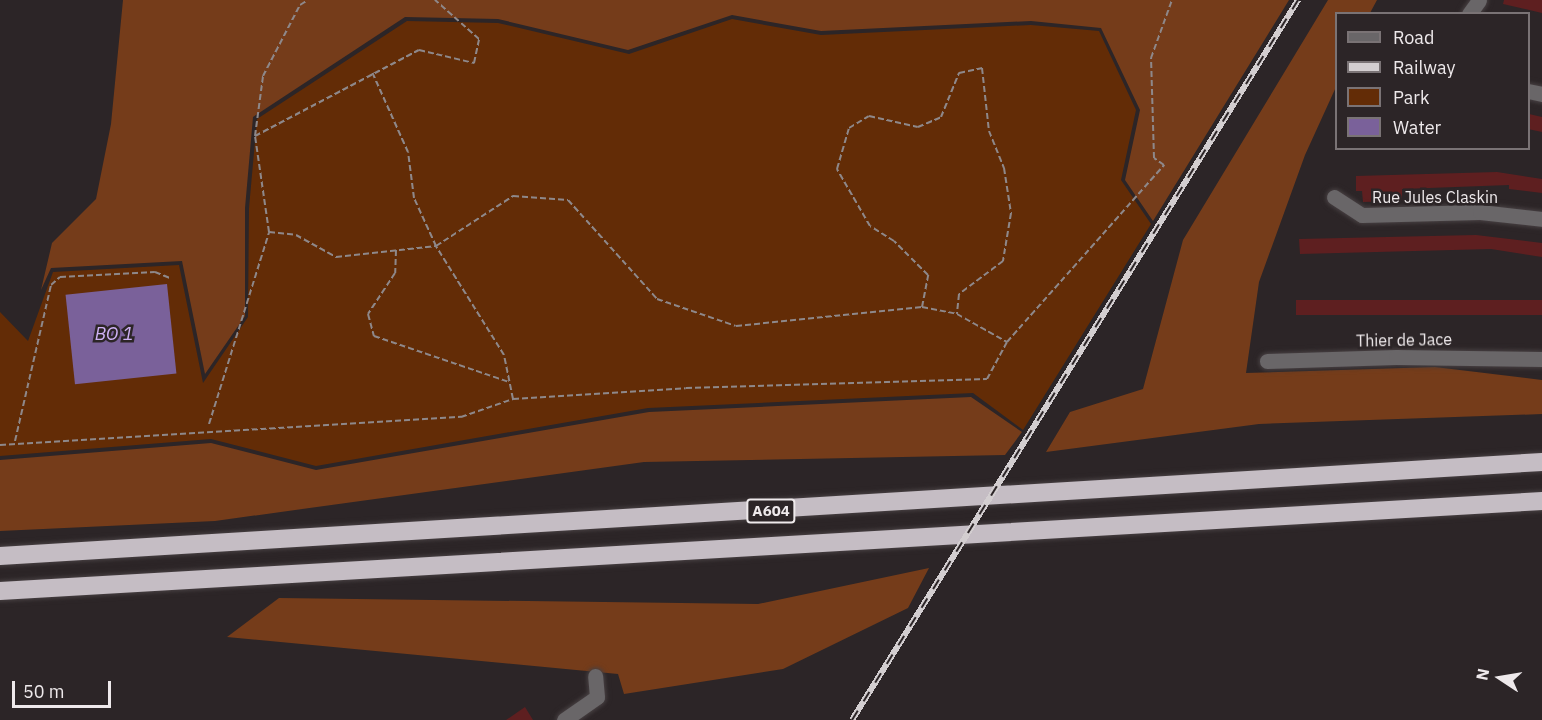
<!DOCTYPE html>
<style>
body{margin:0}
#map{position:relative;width:1542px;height:720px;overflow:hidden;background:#2c2527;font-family:"IBM Plex Sans",sans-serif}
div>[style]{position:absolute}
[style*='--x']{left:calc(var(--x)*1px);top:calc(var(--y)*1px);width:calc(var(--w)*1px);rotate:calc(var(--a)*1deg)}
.green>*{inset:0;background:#632c06}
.forest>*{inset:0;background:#753c1a}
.water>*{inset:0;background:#7a619a;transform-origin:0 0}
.building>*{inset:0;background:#5e1f20;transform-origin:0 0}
.path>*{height:2px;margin-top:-1px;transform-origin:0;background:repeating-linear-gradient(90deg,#8e888a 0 6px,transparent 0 9px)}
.roads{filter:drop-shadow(0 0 2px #474042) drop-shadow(0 0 2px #474042)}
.minor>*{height:15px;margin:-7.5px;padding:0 7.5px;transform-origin:7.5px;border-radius:7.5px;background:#696668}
.highway>*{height:18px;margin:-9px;padding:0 9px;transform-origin:9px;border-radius:9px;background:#c5bdc4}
.rail>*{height:6px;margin-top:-3px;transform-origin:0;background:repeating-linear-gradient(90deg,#2c2527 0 11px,#d3ced0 0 22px);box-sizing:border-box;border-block:2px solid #d3ced0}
span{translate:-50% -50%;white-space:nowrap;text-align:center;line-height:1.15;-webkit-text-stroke:5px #2c2527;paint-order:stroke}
.shield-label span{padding:2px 4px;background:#2c2527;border:2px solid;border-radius:4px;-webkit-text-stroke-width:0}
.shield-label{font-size:15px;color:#eee9eb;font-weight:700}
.street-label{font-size:16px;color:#eee9eb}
.water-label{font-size:18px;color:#cfb2f5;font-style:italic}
.legend{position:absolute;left:1335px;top:12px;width:195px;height:138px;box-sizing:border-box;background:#2c2527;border:2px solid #7a7375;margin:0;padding:8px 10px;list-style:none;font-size:18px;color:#eee9eb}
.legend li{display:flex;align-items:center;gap:12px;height:30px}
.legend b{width:30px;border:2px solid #7a7375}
.north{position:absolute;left:1470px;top:648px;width:60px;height:60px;-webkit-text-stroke:4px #2c2527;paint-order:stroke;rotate:282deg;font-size:16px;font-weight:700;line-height:24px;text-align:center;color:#eee9eb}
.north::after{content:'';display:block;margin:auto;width:21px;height:27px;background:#eee9eb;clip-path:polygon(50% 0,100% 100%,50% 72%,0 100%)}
.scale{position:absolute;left:12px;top:681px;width:99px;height:27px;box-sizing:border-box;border:3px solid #eee9eb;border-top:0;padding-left:8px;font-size:18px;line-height:21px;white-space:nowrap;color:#eee9eb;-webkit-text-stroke:4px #2c2527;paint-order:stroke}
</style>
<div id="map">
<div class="green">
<div style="clip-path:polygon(732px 19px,821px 35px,1031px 25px,1099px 31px,1136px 110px,1121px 180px,1151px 224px,1023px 430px,973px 393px,648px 408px,316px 466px,211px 439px,0 456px,0 312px,28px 341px,53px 272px,179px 265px,203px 383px,248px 317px,249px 208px,257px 119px,407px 21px,498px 23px,629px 54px)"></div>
</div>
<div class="forest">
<div style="clip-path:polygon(123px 0,1289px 0,1153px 221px,1125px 180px,1140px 110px,1101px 28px,1031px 21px,821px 31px,732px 15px,628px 50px,498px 19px,405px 17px,253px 117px,245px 208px,245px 316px,205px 374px,182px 261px,51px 268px,41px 290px,52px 243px,96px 199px,111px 124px)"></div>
<div style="clip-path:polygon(1328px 0,1377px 0,1370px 13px,1336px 14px,1336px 87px,1305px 155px,1259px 282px,1246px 373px,1435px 367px,1542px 380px,1542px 414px,1259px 424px,1046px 452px,1070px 412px,1143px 389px,1183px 240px)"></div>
<div style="clip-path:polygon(971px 397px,1022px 432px,1005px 455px,644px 462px,215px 521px,0 531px,0 460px,211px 443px,316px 470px,649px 412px)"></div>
<div style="clip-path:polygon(929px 568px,908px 608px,783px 669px,624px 694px,618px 674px,227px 637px,279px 598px,758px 604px)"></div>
</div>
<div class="water">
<div style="left:167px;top:284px;width:90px;height:102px;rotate:84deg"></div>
</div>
<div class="building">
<div style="clip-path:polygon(1504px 0,1542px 0,1542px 13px,1503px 4px)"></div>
<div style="clip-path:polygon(1529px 114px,1542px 117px,1542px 132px,1528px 129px)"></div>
<div style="clip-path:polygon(1497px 172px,1542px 179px,1542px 193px,1509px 189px,1509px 185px,1402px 189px,1402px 201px,1363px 202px,1362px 191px,1356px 191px,1356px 176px)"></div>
<div style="clip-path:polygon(1476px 235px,1542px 243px,1542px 257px,1491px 249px,1300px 254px,1299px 239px)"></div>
<div style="left:1542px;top:300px;width:15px;height:246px;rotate:90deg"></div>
<div style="clip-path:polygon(525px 707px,533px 720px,506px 720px)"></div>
</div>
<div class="path">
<div style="--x:255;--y:136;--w:185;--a:-27.7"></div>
<div style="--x:419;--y:50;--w:57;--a:13.3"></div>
<div style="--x:474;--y:63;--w:25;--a:-78"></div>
<div style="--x:479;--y:39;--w:59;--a:-138.4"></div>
<div style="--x:269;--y:232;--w:27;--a:6"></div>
<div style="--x:296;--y:235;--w:46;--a:28.8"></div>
<div style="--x:336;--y:257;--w:101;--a:-6.3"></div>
<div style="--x:436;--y:246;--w:92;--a:-33"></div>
<div style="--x:513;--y:196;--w:55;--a:4.2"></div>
<div style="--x:568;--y:200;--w:133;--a:48"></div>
<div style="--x:657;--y:299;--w:83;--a:18.9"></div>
<div style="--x:736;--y:326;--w:187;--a:-5.8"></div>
<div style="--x:922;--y:307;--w:33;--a:-79"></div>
<div style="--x:928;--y:275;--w:48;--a:-135"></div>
<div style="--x:894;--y:241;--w:28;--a:-148"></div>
<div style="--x:870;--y:226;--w:66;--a:-120.1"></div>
<div style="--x:837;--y:169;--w:43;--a:-73.7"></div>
<div style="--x:849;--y:128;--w:23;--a:-31"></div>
<div style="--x:869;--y:116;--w:50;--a:12.7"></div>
<div style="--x:918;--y:127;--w:25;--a:-23"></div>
<div style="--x:941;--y:117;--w:48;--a:-67.8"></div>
<div style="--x:959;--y:73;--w:24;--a:-12"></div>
<div style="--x:982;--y:68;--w:63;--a:83.7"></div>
<div style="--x:989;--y:131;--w:40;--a:68"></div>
<div style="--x:1004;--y:168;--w:46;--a:81.2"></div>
<div style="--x:1011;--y:213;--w:49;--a:99.5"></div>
<div style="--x:1003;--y:261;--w:55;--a:143.1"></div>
<div style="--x:959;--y:294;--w:20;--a:96"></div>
<div style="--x:957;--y:314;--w:57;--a:29.2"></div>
<div style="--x:1007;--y:342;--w:237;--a:-48.4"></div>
<div style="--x:1164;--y:165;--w:12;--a:-145"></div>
<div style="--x:1154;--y:158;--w:100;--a:-91.7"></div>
<div style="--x:1151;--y:58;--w:62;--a:-70.1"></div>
<div style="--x:396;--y:250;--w:23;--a:92"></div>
<div style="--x:395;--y:273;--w:49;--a:123.4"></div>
<div style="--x:368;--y:314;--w:23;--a:75"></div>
<div style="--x:374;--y:336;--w:143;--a:18.8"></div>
<div style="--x:922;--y:307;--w:36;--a:11"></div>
<div style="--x:513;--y:399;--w:173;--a:-3.6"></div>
<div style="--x:686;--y:388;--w:301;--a:-1.7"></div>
<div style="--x:987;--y:379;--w:42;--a:-61.6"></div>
<div style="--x:209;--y:424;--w:201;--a:-72.6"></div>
<div style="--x:269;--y:232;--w:97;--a:-98.3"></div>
<div style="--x:255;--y:136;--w:61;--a:-82.4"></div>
<div style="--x:263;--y:76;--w:80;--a:-62.5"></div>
<div style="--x:300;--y:5;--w:9;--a:-32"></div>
<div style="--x:15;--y:441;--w:160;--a:-77"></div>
<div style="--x:51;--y:285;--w:12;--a:-42"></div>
<div style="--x:60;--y:277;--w:95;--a:-3"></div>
<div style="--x:155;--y:272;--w:16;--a:22"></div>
<div style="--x:0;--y:445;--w:462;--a:-3.5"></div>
<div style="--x:461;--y:417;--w:55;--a:-19.1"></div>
<div style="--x:513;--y:399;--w:45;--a:-101.6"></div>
<div style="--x:504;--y:355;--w:128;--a:-122"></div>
<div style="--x:436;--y:246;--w:53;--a:-114.6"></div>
<div style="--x:414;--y:198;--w:46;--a:-97.4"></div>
<div style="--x:408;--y:152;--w:88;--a:-114.2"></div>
</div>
<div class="roads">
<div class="minor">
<div style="--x:1469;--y:14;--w:17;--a:-54"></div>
<div style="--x:1528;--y:91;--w:14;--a:12"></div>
<div style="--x:1334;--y:197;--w:33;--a:33"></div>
<div style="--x:1362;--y:215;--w:118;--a:-1.5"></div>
<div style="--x:1480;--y:212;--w:62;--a:6.4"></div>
<div style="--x:1267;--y:361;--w:129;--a:-1.8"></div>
<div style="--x:1396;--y:357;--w:146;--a:0.8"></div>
<div style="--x:564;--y:720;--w:40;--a:-34.9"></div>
<div style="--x:597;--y:697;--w:21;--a:-95"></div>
</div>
<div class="highway">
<div style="--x:0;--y:556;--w:1545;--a:-3.49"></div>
<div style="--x:0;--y:591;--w:1545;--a:-3.34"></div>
</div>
</div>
<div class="rail">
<div style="--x:852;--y:720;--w:847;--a:-58.22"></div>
</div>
<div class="shield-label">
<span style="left:771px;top:511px">A604</span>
</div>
<div class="street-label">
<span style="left:1435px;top:197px">Rue Jules Claskin</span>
<span style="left:1404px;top:340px;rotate:-1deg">Thier de Jace</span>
</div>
<div class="water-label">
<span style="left:114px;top:334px">BO 1</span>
</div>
<ul class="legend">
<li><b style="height:8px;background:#696668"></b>Road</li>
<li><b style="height:8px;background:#d3ced0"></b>Railway</li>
<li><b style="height:16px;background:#632c06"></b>Park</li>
<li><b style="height:16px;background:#7a619a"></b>Water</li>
</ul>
<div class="north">N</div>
<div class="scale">50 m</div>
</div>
